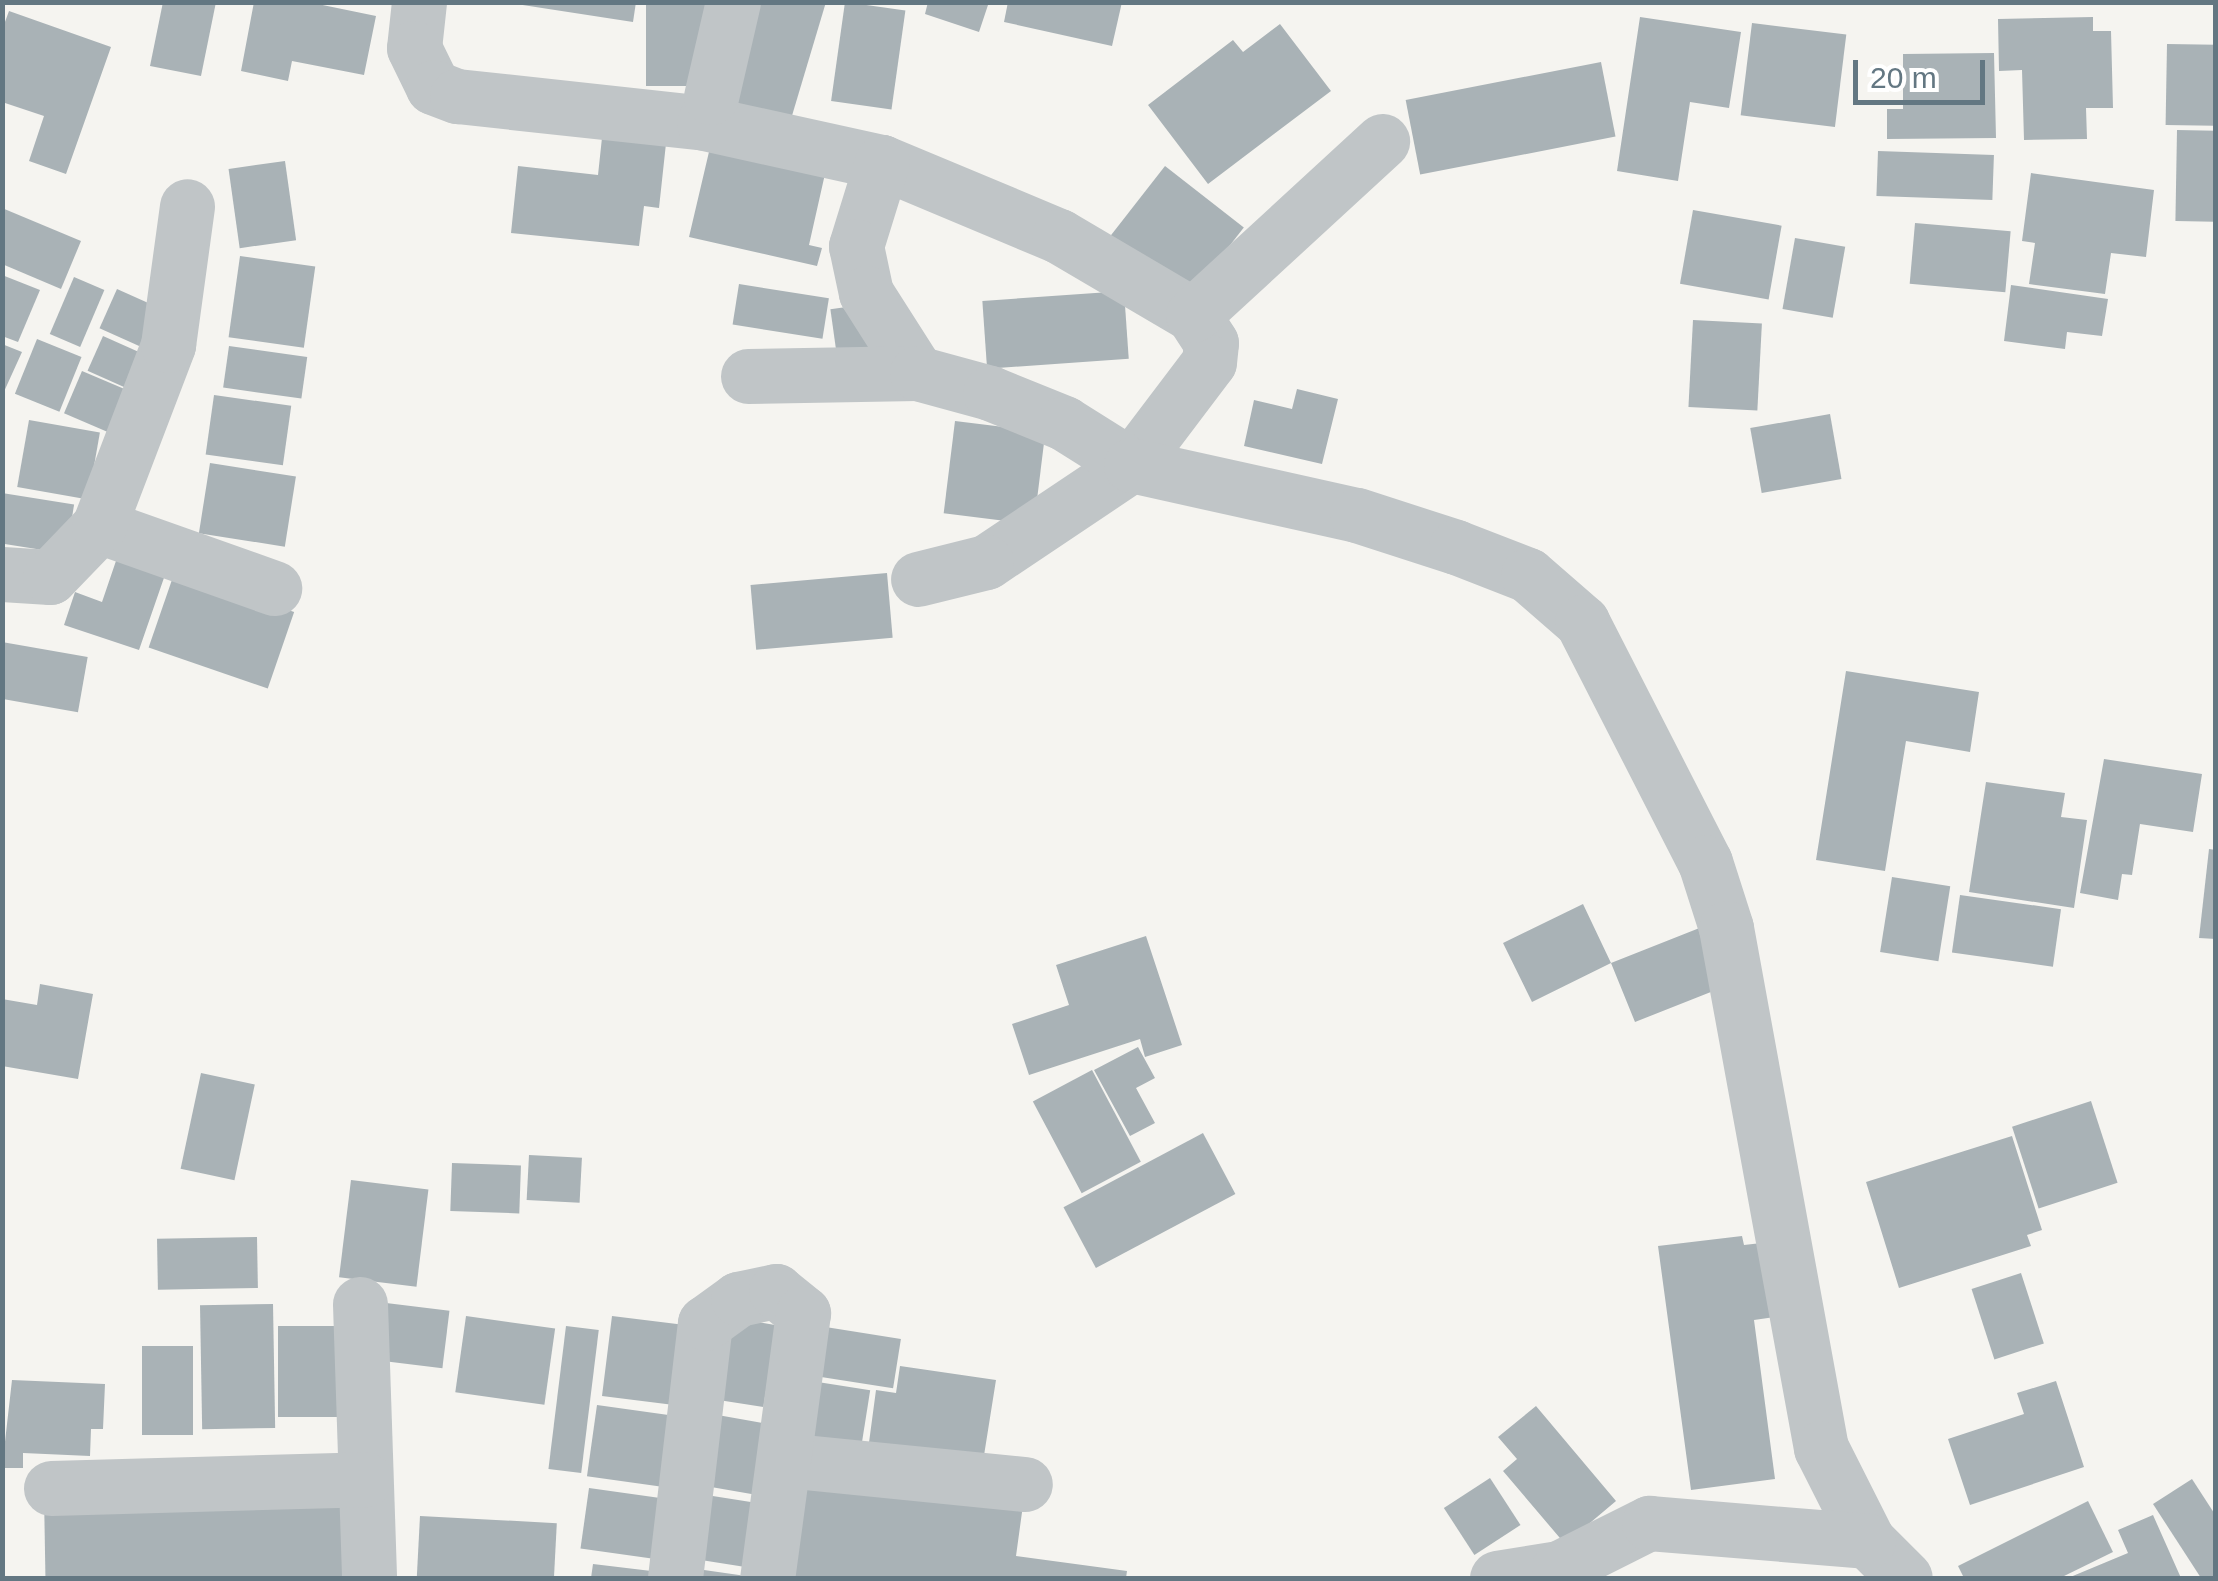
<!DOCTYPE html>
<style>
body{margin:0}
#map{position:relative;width:2218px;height:1581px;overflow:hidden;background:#f5f4f0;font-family:Helvetica,sans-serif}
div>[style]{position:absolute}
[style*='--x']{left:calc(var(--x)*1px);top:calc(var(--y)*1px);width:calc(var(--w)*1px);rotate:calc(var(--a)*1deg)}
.building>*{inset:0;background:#a9b2b6;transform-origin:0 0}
.minor>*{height:55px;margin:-27.5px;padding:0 27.5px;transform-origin:27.5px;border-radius:27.5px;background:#c0c5c7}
span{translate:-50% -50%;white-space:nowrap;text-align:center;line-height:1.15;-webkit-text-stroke:10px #fff;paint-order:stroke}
.frame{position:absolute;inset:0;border:5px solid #637782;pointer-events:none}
.scale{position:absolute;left:1853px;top:60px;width:132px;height:45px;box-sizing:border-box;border:5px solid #637782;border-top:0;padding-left:12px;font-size:30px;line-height:35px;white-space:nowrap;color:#637782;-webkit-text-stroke:8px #fff;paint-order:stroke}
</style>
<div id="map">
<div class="building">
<div style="clip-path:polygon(163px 2px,216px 2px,201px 76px,150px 66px)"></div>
<div style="clip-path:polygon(254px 2px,308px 2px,376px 16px,364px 75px,292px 61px,288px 81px,241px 71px)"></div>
<div style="clip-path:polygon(503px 2px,636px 2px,633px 22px)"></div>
<div style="left:646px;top:2px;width:63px;height:84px"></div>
<div style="clip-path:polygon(755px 2px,826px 2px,791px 119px,726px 100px)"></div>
<div style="left:845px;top:2px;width:61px;height:100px;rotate:8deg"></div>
<div style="clip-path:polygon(928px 2px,989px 2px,979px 32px,925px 14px)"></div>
<div style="clip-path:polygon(1008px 2px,1122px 2px,1112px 46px,1004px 22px)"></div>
<div style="clip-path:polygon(9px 11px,111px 47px,66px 174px,29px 161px,44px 116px,2px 102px,2px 30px)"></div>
<div style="clip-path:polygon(1640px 17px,1741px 32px,1729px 108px,1690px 102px,1678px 181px,1617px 171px)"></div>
<div style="clip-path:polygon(2093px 17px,2093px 31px,2111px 31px,2113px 108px,2086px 108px,2087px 139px,2024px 140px,2022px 70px,1999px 71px,1998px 19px)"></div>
<div style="left:1752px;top:23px;width:95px;height:93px;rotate:7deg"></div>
<div style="clip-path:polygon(1280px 24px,1331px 91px,1208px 184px,1148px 105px,1233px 40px,1243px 52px)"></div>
<div style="left:2167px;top:44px;width:49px;height:81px;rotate:1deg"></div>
<div style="clip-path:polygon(1994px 53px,1996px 138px,1887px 139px,1887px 109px,1903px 109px,1903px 54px)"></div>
<div style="left:1601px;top:62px;width:76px;height:199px;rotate:79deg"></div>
<div style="clip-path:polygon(604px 119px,668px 125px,659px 208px,644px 206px,639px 246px,511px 233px,518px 166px,598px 175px)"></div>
<div style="left:2177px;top:130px;width:39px;height:91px;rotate:1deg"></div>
<div style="clip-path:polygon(712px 139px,827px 165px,809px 245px,822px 248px,817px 266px,689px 237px)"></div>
<div style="left:1878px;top:151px;width:116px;height:45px;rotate:2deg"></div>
<div style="left:285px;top:161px;width:80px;height:57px;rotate:82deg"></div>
<div style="left:1165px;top:166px;width:100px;height:90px;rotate:38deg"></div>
<div style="clip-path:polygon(2031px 173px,2154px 190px,2146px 257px,2111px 253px,2105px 294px,2029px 284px,2035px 243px,2022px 241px)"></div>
<div style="clip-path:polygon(2px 208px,81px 241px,61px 289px,2px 264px)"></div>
<div style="left:1693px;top:210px;width:90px;height:75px;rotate:10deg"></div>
<div style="left:1915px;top:223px;width:96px;height:61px;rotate:5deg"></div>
<div style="left:1795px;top:238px;width:51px;height:72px;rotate:10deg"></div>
<div style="left:240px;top:256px;width:76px;height:82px;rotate:8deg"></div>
<div style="clip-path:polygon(2px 275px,40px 290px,18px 342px,2px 336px)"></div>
<div style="left:74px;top:277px;width:33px;height:62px;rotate:23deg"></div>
<div style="left:739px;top:284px;width:91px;height:41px;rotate:9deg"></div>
<div style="clip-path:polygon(2011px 285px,2108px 299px,2102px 336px,2067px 332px,2065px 349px,2004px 341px)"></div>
<div style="left:117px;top:289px;width:44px;height:43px;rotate:24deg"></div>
<div style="left:1124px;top:291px;width:68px;height:142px;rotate:86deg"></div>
<div style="left:868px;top:304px;width:45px;height:38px;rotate:82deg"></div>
<div style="left:1693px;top:320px;width:69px;height:87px;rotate:3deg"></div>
<div style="left:103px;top:336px;width:62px;height:38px;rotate:24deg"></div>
<div style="left:37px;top:339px;width:48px;height:59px;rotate:22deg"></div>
<div style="clip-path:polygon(2px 344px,22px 352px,2px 396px)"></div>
<div style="left:229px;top:346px;width:79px;height:42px;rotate:8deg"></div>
<div style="left:82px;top:371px;width:50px;height:46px;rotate:23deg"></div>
<div style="clip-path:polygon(1297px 389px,1338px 399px,1322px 464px,1244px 446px,1254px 400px,1292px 409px)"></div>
<div style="left:214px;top:395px;width:78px;height:60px;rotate:8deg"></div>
<div style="left:1830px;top:414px;width:66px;height:81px;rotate:80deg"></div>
<div style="left:29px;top:420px;width:72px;height:68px;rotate:10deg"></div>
<div style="left:955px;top:421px;width:91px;height:93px;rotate:7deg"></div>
<div style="left:210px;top:463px;width:87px;height:71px;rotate:9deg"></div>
<div style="left:2px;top:493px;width:73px;height:50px;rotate:9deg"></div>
<div style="clip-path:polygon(118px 555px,166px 572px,139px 650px,64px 625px,75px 592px,102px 602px)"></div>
<div style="left:175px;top:571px;width:126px;height:81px;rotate:19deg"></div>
<div style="left:887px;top:573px;width:65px;height:137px;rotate:85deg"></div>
<div style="left:2px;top:642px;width:87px;height:56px;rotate:10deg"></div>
<div style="clip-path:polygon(1846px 671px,1979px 692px,1970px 752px,1906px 741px,1885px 871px,1816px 860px)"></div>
<div style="clip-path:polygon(2104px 759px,2202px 774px,2193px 832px,2140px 824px,2132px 875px,2122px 874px,2118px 900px,2080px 893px)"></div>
<div style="clip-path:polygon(1986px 782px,2065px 793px,2061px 817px,2087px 820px,2074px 908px,1969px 892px)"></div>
<div style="clip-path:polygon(2209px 849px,2216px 850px,2216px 939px,2199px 938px)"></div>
<div style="left:1892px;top:877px;width:59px;height:76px;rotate:9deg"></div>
<div style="left:1960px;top:895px;width:102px;height:58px;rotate:8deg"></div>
<div style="clip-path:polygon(1583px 904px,1611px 963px,1702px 927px,1726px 986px,1635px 1022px,1611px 963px,1532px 1002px,1503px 943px)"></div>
<div style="clip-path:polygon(1146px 936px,1182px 1045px,1145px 1057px,1140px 1039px,1029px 1075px,1012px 1024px,1069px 1005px,1056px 965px)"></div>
<div style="clip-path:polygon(40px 984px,93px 994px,78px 1079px,2px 1066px,2px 999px,37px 1005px)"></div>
<div style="clip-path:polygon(1138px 1047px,1155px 1078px,1136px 1088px,1155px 1123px,1130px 1136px,1094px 1070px)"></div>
<div style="left:1092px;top:1070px;width:104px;height:67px;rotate:62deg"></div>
<div style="left:201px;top:1073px;width:55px;height:98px;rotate:12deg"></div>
<div style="left:2091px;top:1101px;width:86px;height:83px;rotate:72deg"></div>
<div style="left:1203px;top:1133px;width:69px;height:158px;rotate:62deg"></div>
<div style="clip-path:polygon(2012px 1136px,2042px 1230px,2027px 1235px,2031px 1246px,1899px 1288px,1866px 1182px)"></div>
<div style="left:529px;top:1155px;width:53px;height:45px;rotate:3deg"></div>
<div style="left:452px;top:1163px;width:69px;height:48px;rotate:2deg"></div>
<div style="left:351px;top:1180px;width:78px;height:98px;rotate:7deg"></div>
<div style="clip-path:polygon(1742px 1236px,1744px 1245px,1779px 1241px,1789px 1315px,1754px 1320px,1775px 1479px,1691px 1490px,1658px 1246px)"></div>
<div style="left:257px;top:1237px;width:51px;height:100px;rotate:89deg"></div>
<div style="left:2021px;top:1273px;width:74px;height:52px;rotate:72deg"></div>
<div style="left:378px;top:1302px;width:72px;height:58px;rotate:7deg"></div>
<div style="left:273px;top:1304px;width:124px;height:73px;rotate:89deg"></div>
<div style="left:466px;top:1316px;width:90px;height:77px;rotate:8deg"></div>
<div style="clip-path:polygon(612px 1316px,685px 1325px,690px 1407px,602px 1396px)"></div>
<div style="left:725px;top:1317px;width:52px;height:83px;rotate:9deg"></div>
<div style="left:813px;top:1325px;width:89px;height:50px;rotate:9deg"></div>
<div style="left:342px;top:1326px;width:91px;height:64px;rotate:90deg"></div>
<div style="left:566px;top:1326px;width:33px;height:144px;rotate:7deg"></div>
<div style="left:142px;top:1346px;width:51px;height:89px"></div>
<div style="clip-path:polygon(900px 1366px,996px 1380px,982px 1468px,868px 1450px,876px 1390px,896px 1393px)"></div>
<div style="clip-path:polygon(12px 1380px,105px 1384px,103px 1429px,91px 1429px,90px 1456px,23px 1453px,23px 1468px,2px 1468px)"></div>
<div style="left:805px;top:1380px;width:66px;height:73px;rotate:9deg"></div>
<div style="clip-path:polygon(2056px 1381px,2084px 1467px,1970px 1505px,1948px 1439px,2024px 1414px,2017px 1393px)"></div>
<div style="left:597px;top:1405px;width:92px;height:72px;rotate:8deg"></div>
<div style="clip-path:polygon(1536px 1406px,1616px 1501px,1565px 1544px,1503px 1471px,1517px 1459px,1498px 1437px)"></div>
<div style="left:712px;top:1414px;width:60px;height:72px;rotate:10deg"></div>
<div style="clip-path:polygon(787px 1472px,1023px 1505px,1016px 1556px,1127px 1571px,1126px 1578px,773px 1578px)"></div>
<div style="left:1490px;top:1478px;width:56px;height:55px;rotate:57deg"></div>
<div style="clip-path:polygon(2192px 1479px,2216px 1516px,2216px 1578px,2201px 1578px,2153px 1504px)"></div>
<div style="left:589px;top:1488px;width:88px;height:61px;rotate:8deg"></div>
<div style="left:347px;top:1492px;width:86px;height:303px;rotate:89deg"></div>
<div style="left:700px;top:1494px;width:61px;height:65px;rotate:9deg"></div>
<div style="clip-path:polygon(2088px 1501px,2113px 1552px,2060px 1578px,1964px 1578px,1958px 1566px)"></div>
<div style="clip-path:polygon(2153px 1515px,2181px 1578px,2068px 1578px,2128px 1553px,2118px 1530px)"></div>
<div style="left:420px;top:1516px;width:137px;height:62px;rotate:3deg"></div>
<div style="clip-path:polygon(593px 1564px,668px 1573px,667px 1578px,591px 1578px)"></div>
<div style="clip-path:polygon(690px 1568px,746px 1576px,745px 1578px,689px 1578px)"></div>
</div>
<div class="minor">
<div style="--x:419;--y:2;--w:46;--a:96.2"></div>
<div style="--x:414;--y:48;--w:43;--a:64"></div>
<div style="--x:433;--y:87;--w:26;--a:21"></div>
<div style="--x:457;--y:96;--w:248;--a:6.2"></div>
<div style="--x:704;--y:123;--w:182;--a:12.4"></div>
<div style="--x:882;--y:162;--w:192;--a:22.7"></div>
<div style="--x:1059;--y:236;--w:156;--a:30.5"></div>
<div style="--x:1193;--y:315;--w:33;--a:57"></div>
<div style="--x:1211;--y:343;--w:19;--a:96"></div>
<div style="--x:1209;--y:362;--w:129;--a:127.1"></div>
<div style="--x:1131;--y:465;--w:174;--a:146.2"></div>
<div style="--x:986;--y:562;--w:70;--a:166"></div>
<div style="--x:711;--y:97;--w:98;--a:-77"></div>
<div style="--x:882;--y:162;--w:88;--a:107.2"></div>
<div style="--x:856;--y:246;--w:48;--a:78"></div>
<div style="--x:866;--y:293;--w:95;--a:57.5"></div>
<div style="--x:1193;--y:315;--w:257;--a:-42.6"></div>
<div style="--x:748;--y:376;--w:169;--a:-1"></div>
<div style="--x:917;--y:373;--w:76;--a:15.3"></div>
<div style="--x:990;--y:393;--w:80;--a:22.1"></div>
<div style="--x:1064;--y:423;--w:79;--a:32.1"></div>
<div style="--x:1131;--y:465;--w:231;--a:12.5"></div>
<div style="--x:1357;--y:515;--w:104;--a:17.9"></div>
<div style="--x:1456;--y:547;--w:77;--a:21.3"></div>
<div style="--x:1528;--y:575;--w:72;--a:41"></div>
<div style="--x:1582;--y:622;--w:270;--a:62.9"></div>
<div style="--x:1705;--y:862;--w:69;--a:72.3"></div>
<div style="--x:1726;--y:928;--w:529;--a:79.65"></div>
<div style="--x:1821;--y:1448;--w:104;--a:63.2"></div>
<div style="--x:1868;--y:1541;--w:52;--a:45"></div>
<div style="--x:99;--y:526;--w:186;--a:19.5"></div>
<div style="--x:2;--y:574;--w:48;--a:3.6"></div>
<div style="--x:50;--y:577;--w:71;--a:-46.1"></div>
<div style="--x:99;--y:526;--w:194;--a:-69.1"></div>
<div style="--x:168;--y:345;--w:140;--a:-82.2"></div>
<div style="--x:360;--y:1304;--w:274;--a:88.1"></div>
<div style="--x:784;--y:1460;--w:242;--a:5.7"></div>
<div style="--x:51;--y:1488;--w:314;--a:-1.6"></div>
<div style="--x:675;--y:1578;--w:257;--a:-83.3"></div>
<div style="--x:705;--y:1323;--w:41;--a:-36"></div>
<div style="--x:738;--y:1299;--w:39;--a:-12"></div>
<div style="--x:776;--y:1291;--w:35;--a:39"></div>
<div style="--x:803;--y:1313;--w:267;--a:97.7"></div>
<div style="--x:1497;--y:1578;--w:63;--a:-9.2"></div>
<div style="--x:1559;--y:1568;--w:101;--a:-26.6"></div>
<div style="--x:1649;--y:1523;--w:220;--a:4.7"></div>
</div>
<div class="frame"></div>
<div class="scale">20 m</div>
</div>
